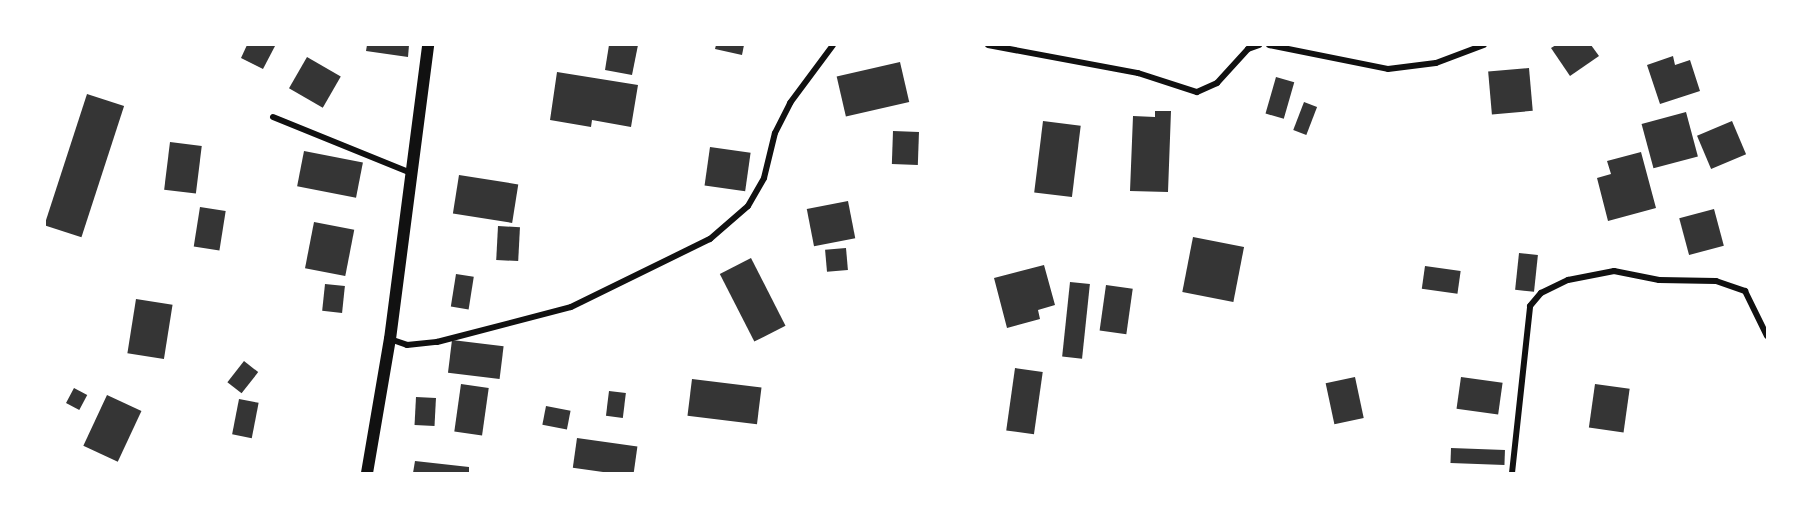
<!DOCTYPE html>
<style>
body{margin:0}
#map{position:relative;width:1812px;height:518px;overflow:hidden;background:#fff;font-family:"Nunito Sans",sans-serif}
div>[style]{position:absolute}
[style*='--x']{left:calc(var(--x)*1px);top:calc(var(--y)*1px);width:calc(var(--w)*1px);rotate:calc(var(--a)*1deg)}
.building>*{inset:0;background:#353535;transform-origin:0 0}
.minor>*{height:6px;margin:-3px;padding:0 3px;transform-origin:3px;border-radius:3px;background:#111}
.secondary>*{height:12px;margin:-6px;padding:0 6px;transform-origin:6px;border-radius:6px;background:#111}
span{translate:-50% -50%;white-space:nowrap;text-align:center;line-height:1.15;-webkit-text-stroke:6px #fff;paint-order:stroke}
.frame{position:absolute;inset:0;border:46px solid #fff;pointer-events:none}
</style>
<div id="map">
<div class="building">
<div style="clip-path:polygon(247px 45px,275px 46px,263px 69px,241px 58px)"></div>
<div style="clip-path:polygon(367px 45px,409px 45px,408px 57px,366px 51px)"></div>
<div style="clip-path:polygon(609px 45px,638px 45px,632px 75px,605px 70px)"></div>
<div style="clip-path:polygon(716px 45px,744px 45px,742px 55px,715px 49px)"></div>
<div style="clip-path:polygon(1556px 45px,1591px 45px,1599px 56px,1570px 76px,1551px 48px)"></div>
<div style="clip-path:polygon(1673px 56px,1675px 65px,1690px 60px,1700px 91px,1660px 104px,1647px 65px)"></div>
<div style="left:307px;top:57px;width:39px;height:36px;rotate:30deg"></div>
<div style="left:900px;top:62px;width:41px;height:65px;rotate:77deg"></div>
<div style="left:1529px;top:68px;width:43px;height:41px;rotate:85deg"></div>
<div style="clip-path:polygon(557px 72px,638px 85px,631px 127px,592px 120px,591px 127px,550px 120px)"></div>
<div style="left:1276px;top:77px;width:19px;height:38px;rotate:16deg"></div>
<div style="left:87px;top:94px;width:39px;height:138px;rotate:18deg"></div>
<div style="left:1304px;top:102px;width:14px;height:30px;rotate:21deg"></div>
<div style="clip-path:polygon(1155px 111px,1171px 111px,1168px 192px,1130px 191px,1133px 116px,1155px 117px)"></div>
<div style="left:1686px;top:112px;width:46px;height:46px;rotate:75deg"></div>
<div style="left:1043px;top:121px;width:38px;height:72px;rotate:7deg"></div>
<div style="left:1732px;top:121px;width:36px;height:38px;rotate:67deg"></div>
<div style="left:893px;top:131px;width:26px;height:33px;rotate:2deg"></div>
<div style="left:170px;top:142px;width:32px;height:48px;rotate:7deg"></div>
<div style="left:710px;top:147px;width:41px;height:39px;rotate:8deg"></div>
<div style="left:304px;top:151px;width:60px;height:36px;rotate:11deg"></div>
<div style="clip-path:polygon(1641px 152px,1656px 208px,1608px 221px,1597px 178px,1611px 174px,1607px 161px)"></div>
<div style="left:459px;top:175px;width:60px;height:39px;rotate:9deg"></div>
<div style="left:848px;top:201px;width:38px;height:42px;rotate:79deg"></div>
<div style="left:200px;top:207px;width:26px;height:40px;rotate:9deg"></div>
<div style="left:1714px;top:209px;width:38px;height:36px;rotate:75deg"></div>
<div style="left:314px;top:222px;width:41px;height:47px;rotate:11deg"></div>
<div style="left:498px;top:226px;width:22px;height:34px;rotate:3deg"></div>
<div style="left:1193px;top:237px;width:52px;height:56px;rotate:11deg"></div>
<div style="left:846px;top:248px;width:22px;height:21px;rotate:85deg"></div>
<div style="left:1519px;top:253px;width:19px;height:37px;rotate:6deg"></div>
<div style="left:751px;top:258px;width:76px;height:35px;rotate:63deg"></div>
<div style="clip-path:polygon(1044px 265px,1055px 305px,1038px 310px,1040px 319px,1007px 328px,994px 278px)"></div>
<div style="left:1425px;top:266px;width:36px;height:23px;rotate:8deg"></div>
<div style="left:456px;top:274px;width:18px;height:33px;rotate:9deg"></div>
<div style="left:1070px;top:282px;width:20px;height:75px;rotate:6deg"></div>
<div style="left:325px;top:284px;width:20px;height:27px;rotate:6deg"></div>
<div style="left:1106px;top:285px;width:27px;height:46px;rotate:8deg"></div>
<div style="left:136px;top:299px;width:37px;height:55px;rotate:9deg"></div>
<div style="left:452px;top:340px;width:52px;height:33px;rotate:7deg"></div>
<div style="left:244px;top:361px;width:18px;height:27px;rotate:38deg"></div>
<div style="left:1015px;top:368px;width:28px;height:63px;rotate:8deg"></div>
<div style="left:1355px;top:377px;width:42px;height:30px;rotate:78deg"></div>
<div style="left:1461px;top:377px;width:42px;height:32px;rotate:8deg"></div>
<div style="left:692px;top:379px;width:70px;height:37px;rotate:7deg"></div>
<div style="left:461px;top:384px;width:28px;height:48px;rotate:8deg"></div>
<div style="left:1595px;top:384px;width:35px;height:44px;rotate:8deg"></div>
<div style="left:74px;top:388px;width:15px;height:17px;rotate:28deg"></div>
<div style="left:609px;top:391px;width:17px;height:25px;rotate:7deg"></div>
<div style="left:107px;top:395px;width:38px;height:56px;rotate:25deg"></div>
<div style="left:416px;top:397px;width:20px;height:28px;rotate:3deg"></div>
<div style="left:239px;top:399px;width:20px;height:36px;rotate:11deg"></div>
<div style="left:546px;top:406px;width:25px;height:19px;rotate:11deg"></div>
<div style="left:577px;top:438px;width:61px;height:30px;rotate:8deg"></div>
<div style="left:1451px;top:448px;width:54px;height:15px;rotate:2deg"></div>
<div style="clip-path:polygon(415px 461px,469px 467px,469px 473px,413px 473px)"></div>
</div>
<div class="minor">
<div style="--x:988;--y:45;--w:153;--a:10.6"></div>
<div style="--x:1138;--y:73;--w:62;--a:17.9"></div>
<div style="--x:1197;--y:92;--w:22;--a:-24"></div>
<div style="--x:1217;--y:83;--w:46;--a:-47.6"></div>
<div style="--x:1248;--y:49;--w:12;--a:-20"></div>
<div style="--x:1269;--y:45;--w:121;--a:11.4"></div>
<div style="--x:1388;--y:69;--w:48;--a:-7.1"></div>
<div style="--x:1436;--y:63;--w:51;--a:-20.6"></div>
<div style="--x:273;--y:117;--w:149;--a:22.1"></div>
<div style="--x:390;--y:339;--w:18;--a:19"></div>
<div style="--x:407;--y:345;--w:30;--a:-6"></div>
<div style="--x:437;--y:342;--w:138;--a:-14.6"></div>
<div style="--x:571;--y:307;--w:155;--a:-26.1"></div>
<div style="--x:710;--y:239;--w:50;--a:-41"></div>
<div style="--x:748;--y:206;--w:32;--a:-60"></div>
<div style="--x:764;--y:178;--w:46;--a:-76.3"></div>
<div style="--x:775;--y:133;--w:34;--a:-63"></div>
<div style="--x:790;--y:103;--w:72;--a:-53.4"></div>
<div style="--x:1512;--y:473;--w:168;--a:-83.8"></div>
<div style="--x:1530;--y:306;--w:17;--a:-50"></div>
<div style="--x:1541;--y:293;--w:30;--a:-26"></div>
<div style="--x:1568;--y:280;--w:47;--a:-11.1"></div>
<div style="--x:1614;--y:271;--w:46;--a:11.3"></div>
<div style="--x:1659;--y:280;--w:57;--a:1"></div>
<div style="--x:1716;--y:281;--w:31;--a:19"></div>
<div style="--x:1745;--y:291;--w:50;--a:63.9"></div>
</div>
<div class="secondary">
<div style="--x:367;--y:473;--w:136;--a:-80.3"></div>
<div style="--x:390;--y:339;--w:296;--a:-82.6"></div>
</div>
<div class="frame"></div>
</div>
